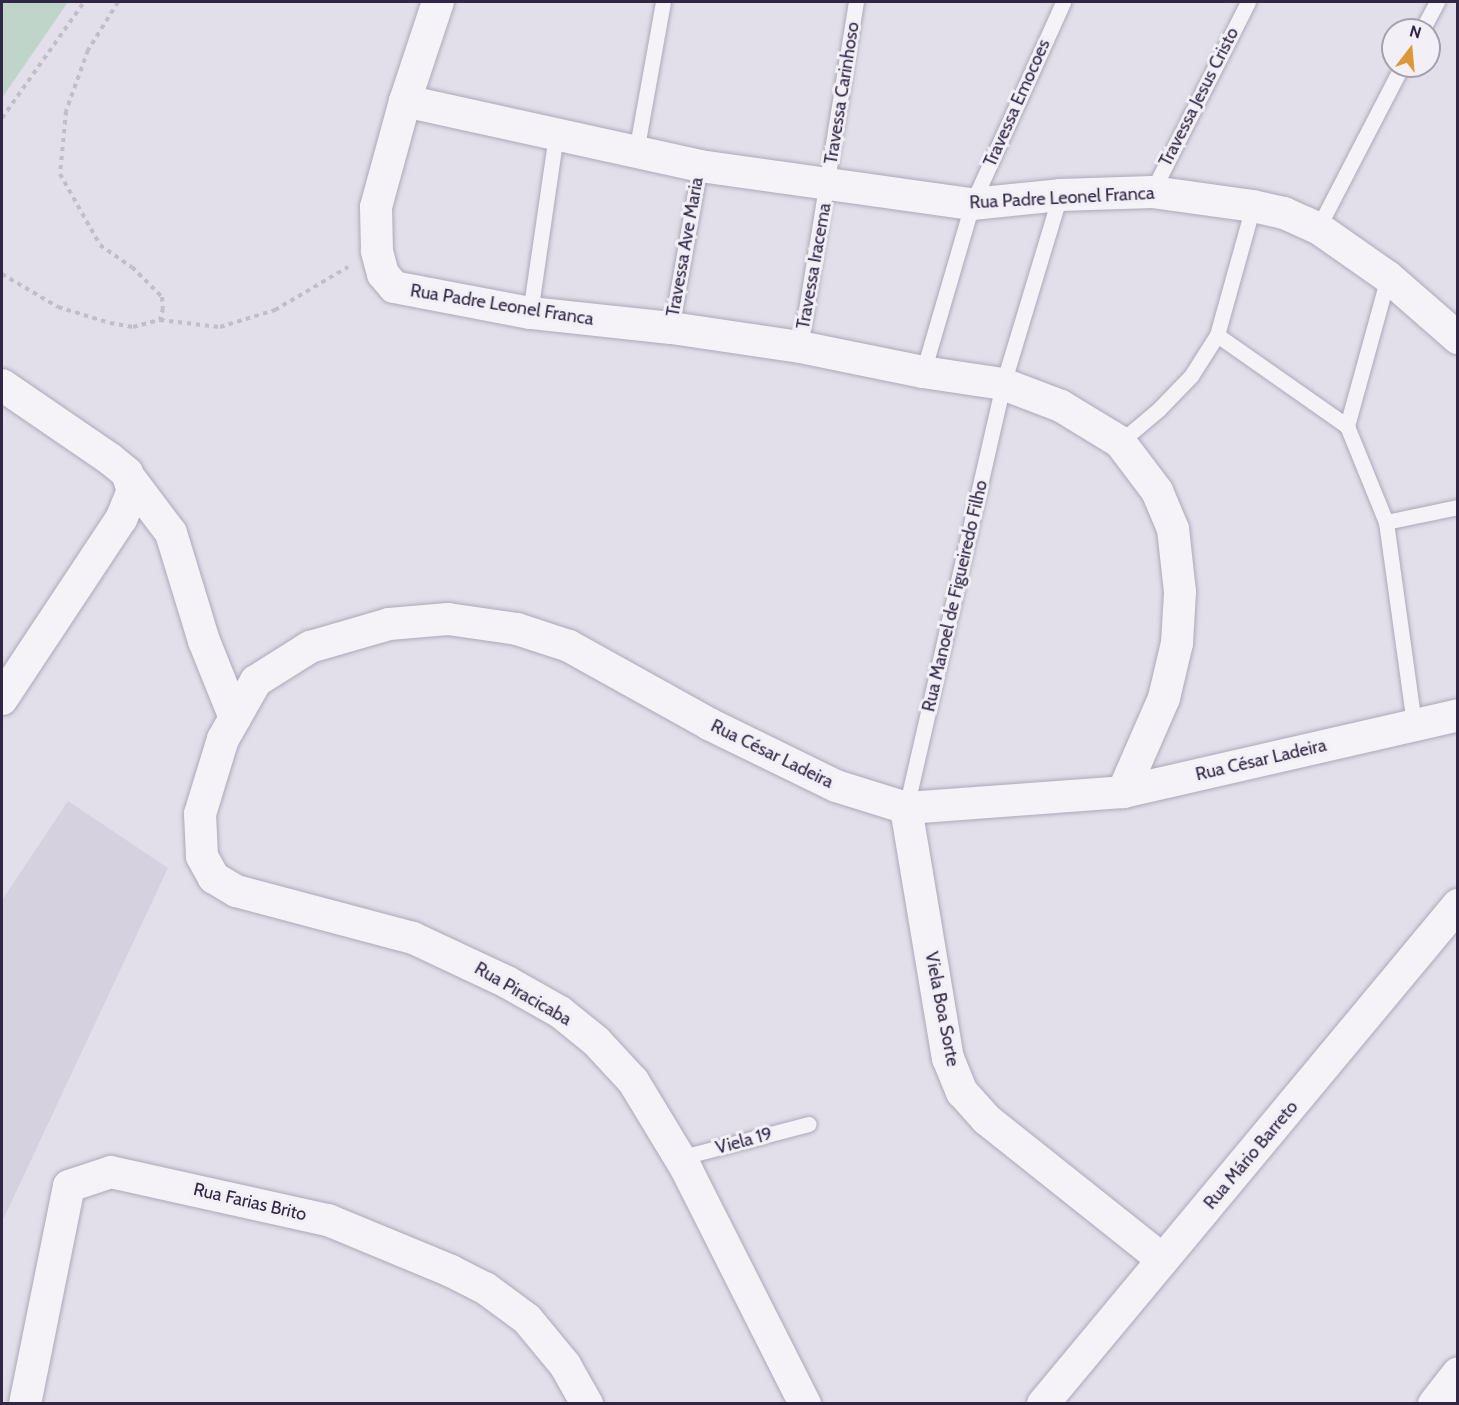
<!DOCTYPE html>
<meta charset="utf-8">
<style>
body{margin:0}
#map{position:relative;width:1459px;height:1405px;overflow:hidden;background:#e3dfea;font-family:Cabin,sans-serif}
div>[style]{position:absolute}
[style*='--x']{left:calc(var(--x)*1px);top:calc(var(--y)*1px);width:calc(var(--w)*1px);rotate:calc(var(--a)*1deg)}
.built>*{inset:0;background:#d6d1df}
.green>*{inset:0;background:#bfd5ca}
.path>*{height:4px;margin-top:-2px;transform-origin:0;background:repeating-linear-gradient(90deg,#c2bdc9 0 4.5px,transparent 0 9px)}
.roads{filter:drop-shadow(0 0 2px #aea8b8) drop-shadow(0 0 2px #aea8b8)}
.lane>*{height:15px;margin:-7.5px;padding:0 7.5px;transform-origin:7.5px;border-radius:7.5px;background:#f5f2f8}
.street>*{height:32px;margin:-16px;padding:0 16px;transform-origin:16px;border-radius:16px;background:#f5f2f8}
span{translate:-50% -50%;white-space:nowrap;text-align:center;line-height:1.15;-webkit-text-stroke:6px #f2eff7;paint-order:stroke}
.street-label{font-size:18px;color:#312643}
.frame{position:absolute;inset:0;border:3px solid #312643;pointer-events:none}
.north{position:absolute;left:1381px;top:18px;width:60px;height:60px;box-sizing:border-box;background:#f2eff7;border:2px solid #a59faf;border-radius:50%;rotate:16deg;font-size:16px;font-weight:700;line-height:24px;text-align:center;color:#312643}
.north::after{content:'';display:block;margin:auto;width:21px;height:27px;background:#dc9737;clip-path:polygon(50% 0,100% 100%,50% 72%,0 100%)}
</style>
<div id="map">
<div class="built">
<div style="clip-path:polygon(68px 801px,168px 868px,2px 1222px,2px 900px)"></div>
</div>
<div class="green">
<div style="clip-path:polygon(2px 2px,68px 2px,2px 98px)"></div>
</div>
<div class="path">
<div style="--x:118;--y:2;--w:57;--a:122"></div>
<div style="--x:88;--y:50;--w:65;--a:109.8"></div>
<div style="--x:66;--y:111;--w:63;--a:95.4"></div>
<div style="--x:60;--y:174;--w:81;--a:60.6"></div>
<div style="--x:100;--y:245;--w:39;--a:35"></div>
<div style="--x:132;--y:267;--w:42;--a:45"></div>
<div style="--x:162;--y:297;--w:11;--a:85"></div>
<div style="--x:163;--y:308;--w:12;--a:104"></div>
<div style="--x:2;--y:118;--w:142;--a:-54.7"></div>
<div style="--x:2;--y:274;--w:65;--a:30.5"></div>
<div style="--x:58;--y:307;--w:54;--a:17.1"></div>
<div style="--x:110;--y:323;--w:23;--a:10"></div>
<div style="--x:133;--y:327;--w:28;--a:-15"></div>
<div style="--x:160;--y:320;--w:60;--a:6.7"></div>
<div style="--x:220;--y:327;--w:58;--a:-17.2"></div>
<div style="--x:275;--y:310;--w:85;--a:-30.5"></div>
</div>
<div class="roads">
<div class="lane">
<div style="--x:1422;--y:30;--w:32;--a:-62"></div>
<div style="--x:636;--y:152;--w:152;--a:-79.8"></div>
<div style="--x:1152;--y:192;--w:213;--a:-63.2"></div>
<div style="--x:1318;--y:228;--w:182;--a:-62.6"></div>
<div style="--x:1388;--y:277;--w:155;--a:105.4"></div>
<div style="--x:1347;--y:426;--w:104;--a:67.9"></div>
<div style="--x:1386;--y:522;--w:204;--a:82.1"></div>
<div style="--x:530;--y:313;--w:180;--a:-81.7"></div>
<div style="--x:671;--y:328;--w:165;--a:-79.9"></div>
<div style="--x:1217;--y:335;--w:159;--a:35"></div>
<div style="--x:800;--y:347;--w:350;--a:-80.8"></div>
<div style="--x:923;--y:372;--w:175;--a:-73.7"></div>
<div style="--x:972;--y:204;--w:222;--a:-65.7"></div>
<div style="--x:1120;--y:442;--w:50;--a:-40.1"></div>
<div style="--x:1158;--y:410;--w:47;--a:-45.9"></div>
<div style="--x:1191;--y:376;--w:49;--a:-57.6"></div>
<div style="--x:1217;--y:335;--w:134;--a:-74.4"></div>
<div style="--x:1386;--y:522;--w:74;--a:-11.8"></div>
<div style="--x:906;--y:808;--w:435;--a:-77.1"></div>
<div style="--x:1003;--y:384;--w:197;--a:-73.2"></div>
<div style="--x:679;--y:1158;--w:134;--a:-14.7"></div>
</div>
<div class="street">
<div style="--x:405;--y:101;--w:104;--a:-71.6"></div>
<div style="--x:2;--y:385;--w:131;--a:34.4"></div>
<div style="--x:110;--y:459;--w:22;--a:39"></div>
<div style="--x:127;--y:473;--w:18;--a:71"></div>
<div style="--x:133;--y:490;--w:31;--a:112"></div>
<div style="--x:121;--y:519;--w:216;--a:123.5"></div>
<div style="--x:131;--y:480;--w:66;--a:53"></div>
<div style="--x:171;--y:533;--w:113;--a:73"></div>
<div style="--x:204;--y:641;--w:83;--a:68.1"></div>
<div style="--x:1123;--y:792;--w:103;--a:-66.4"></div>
<div style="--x:1164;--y:698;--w:57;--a:-76.7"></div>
<div style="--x:1177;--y:643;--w:51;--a:-86.6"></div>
<div style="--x:1180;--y:592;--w:63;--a:-96.3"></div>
<div style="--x:1173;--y:529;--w:41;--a:-112.8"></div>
<div style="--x:1157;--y:491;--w:61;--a:-127.1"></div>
<div style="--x:1120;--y:442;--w:69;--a:-148.6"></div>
<div style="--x:1061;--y:406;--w:62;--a:-159.2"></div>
<div style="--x:1003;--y:384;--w:81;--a:-171.5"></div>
<div style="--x:923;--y:372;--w:126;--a:-168.5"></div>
<div style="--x:800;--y:347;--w:130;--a:-171.6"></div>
<div style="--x:671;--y:328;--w:142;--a:-173.9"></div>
<div style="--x:530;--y:313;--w:138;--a:-169.2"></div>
<div style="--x:394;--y:287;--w:17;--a:-130"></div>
<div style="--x:383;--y:274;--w:24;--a:-105"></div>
<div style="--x:377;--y:251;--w:44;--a:-91.3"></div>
<div style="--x:376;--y:207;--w:110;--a:-74.7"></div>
<div style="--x:405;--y:101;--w:302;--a:12.4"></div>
<div style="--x:700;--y:166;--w:275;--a:8"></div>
<div style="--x:972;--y:204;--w:88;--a:-5.8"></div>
<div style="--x:1060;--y:195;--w:92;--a:-1.9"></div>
<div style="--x:1152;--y:192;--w:102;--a:7.9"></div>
<div style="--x:1253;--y:206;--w:32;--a:13"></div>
<div style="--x:1284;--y:213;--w:37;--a:24"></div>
<div style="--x:1318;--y:228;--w:85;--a:35"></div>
<div style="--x:1388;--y:277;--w:93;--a:41.1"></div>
<div style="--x:906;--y:808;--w:254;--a:80.5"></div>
<div style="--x:948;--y:1058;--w:37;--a:68"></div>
<div style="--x:962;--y:1092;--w:36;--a:48"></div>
<div style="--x:986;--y:1119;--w:226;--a:38.5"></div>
<div style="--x:25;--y:1404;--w:222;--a:-78.6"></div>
<div style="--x:69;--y:1186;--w:44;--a:-18.4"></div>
<div style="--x:111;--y:1172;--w:222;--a:12.5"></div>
<div style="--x:328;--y:1220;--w:133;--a:22.5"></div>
<div style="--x:451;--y:1271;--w:38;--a:27"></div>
<div style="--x:485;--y:1288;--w:52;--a:36.4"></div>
<div style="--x:527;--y:1319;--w:60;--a:50.4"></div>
<div style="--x:565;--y:1365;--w:45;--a:60.6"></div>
<div style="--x:805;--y:1404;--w:262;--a:-116.8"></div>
<div style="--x:687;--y:1170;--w:104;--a:-121.2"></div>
<div style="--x:633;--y:1081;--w:54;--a:-132.8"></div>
<div style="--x:596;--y:1041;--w:46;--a:-141.1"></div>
<div style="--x:560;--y:1012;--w:61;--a:-150.5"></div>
<div style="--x:507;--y:982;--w:104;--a:-154.9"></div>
<div style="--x:413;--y:938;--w:183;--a:-165.1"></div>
<div style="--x:236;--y:891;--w:26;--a:-149"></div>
<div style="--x:214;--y:878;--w:25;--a:-119"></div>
<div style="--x:202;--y:856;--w:42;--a:-92.7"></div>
<div style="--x:200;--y:814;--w:78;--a:-73"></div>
<div style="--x:223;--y:739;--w:67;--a:-60.4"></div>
<div style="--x:256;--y:681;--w:64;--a:-32.2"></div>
<div style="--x:310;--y:647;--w:82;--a:-16.2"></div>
<div style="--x:389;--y:624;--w:59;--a:-4.8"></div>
<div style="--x:448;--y:619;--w:70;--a:8.2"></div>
<div style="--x:517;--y:629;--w:55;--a:18.1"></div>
<div style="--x:569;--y:646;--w:160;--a:29.1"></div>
<div style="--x:709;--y:724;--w:141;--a:26"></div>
<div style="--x:836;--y:786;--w:73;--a:17.4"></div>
<div style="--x:906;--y:808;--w:218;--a:-4.2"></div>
<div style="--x:1123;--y:792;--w:344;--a:-12.9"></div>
<div style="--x:1043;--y:1404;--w:649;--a:-50.25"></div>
<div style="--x:1434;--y:1404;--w:39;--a:-52"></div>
</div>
</div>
<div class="street-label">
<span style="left:842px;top:93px;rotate:-81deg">Travessa Carinhoso</span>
<span style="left:1199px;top:97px;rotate:-63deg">Travessa Jesus Cristo</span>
<span style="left:1017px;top:103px;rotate:-66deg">Travessa Emocoes</span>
<span style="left:1062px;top:198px;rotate:-3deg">Rua Padre Leonel Franca</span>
<span style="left:685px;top:247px;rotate:-80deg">Travessa Ave Maria</span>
<span style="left:814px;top:266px;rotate:-80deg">Travessa Iracema</span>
<span style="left:502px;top:305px;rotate:9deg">Rua Padre Leonel Franca</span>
<span style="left:955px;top:596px;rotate:-77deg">Rua Manoel de Figueiredo Filho</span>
<span style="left:772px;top:754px;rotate:26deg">Rua César Ladeira</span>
<span style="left:1261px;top:760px;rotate:-13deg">Rua César Ladeira</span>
<span style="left:523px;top:994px;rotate:30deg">Rua Piracicaba</span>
<span style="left:942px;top:1009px;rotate:79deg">Viela Boa Sorte</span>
<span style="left:744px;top:1141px;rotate:-15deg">Viela 19</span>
<span style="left:1251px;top:1155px;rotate:-50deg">Rua Mário Barreto</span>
<span style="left:250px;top:1202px;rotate:13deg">Rua Farias Brito</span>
</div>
<div class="frame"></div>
<div class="north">N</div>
</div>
